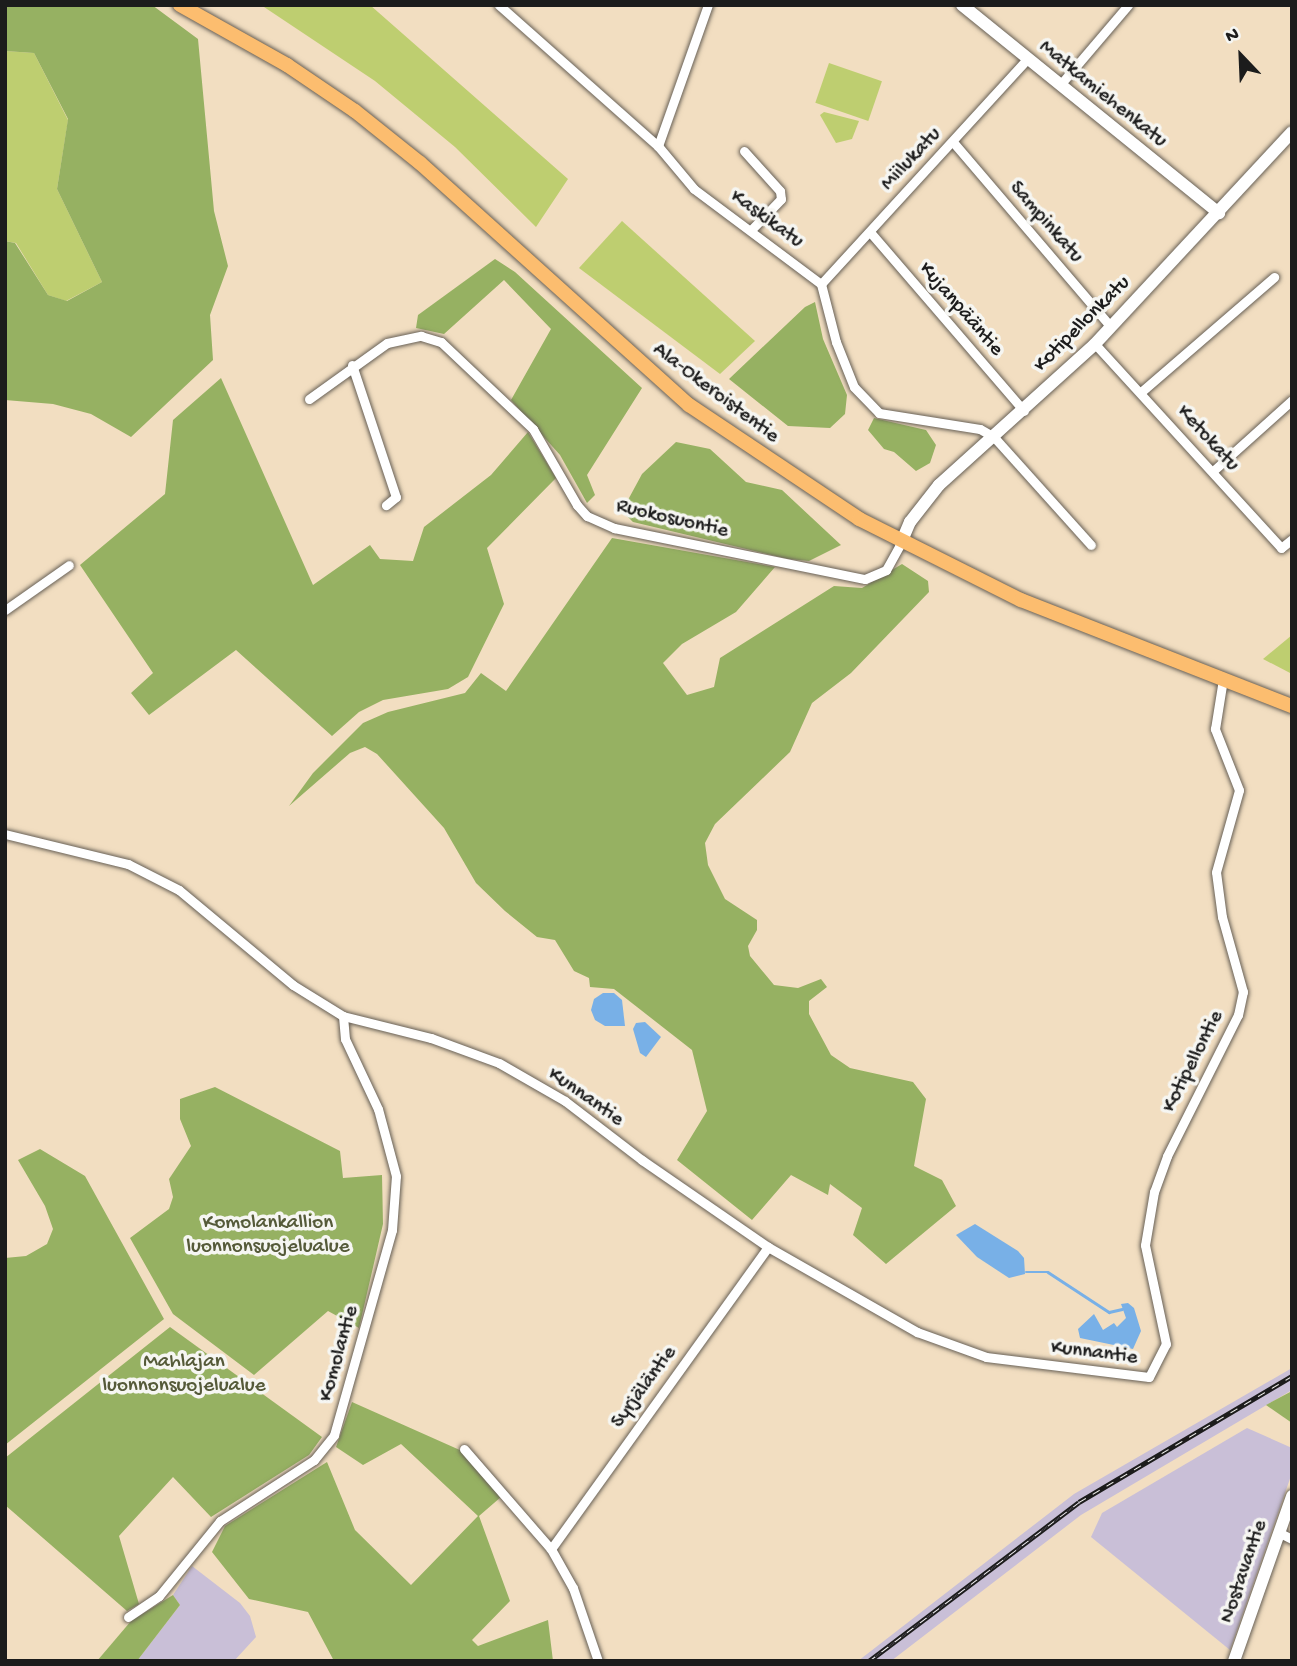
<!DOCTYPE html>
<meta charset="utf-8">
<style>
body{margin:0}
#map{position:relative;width:1297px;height:1666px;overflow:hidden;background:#f2dec1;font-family:"Gochi Hand",sans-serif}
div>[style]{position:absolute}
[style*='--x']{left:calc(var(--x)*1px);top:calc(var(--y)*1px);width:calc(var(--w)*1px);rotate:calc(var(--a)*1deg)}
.industrial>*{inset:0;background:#c9bfd7}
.green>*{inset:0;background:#bece70;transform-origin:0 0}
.forest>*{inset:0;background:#96b162}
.water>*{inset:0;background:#78b0e7}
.stream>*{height:2.5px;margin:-1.25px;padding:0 1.25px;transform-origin:1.25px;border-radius:1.25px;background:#78b0e7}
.roads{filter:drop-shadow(0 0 2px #676056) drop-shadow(0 0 2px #676056)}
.minor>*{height:9px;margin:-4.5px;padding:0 4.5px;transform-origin:4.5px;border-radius:4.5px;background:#fff}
.tertiary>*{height:12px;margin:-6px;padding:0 6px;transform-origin:6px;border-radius:6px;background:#fff}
.primary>*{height:14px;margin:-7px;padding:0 7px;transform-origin:7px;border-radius:7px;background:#fcbd6f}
.rail>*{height:5px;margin-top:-2.5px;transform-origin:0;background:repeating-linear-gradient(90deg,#f6f6f2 0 8px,#1c1c1c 0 16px);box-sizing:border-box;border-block:2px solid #1c1c1c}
span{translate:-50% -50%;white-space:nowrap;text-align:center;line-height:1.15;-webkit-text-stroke:7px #f6f6f2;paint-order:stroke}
.street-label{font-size:21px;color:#1c1c1c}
.park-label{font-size:21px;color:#555a39}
.frame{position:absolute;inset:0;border:7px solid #1c1c1c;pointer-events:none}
.north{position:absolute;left:1206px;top:21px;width:70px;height:70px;-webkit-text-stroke:5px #f6f6f2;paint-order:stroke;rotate:337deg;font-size:19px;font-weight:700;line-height:28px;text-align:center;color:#1c1c1c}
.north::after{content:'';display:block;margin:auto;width:24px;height:32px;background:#1c1c1c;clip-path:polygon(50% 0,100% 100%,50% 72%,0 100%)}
</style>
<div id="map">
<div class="industrial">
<div style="clip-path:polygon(1292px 1368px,1292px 1390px,1081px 1515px,891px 1661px,858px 1661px,1074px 1494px)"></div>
<div style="clip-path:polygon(1247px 1428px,1292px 1448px,1292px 1473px,1230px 1650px,1091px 1537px,1102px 1513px)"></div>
<div style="clip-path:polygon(192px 1566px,240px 1603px,250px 1616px,256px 1637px,234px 1661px,137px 1661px,180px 1605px,173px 1595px)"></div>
</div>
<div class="green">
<div style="clip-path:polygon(261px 5px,370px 5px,568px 179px,536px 227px,455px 147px,375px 81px)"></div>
<div style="clip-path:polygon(5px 51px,34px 53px,68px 120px,57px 189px,102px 282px,66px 301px,48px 295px,16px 243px,5px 241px)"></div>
<div style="left:829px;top:63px;width:56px;height:42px;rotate:19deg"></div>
<div style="clip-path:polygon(824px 112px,859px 121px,852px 139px,836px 143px,820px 115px)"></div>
<div style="clip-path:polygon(622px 221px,755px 341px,720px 374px,579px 268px)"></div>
<div style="clip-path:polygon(1292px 635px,1292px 674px,1263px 659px)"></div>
</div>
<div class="forest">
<div style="clip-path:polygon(5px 5px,152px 5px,198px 39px,214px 211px,228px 266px,210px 315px,213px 360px,131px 437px,91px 414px,53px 404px,5px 400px,5px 241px,15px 243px,48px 295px,67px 301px,102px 282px,57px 189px,68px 119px,34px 53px,5px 51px)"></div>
<div style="clip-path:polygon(495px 259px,515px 272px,642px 388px,587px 475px,595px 495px,587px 503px,560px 455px,511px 400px,551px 329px,504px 280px,444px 334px,416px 328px,418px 315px)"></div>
<div style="clip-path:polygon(815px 302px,823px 339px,847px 395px,845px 414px,830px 428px,788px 426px,729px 379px,805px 307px)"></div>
<div style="clip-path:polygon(221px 378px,313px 585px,370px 545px,380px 559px,413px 561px,424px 527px,491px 475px,528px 432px,556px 478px,487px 548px,504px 604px,468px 677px,448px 689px,383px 700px,359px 712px,332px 736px,236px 650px,149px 715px,131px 693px,153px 673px,80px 565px,165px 494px,173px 420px)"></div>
<div style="clip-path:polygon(874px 418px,926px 430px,936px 445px,930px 463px,916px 471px,894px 452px,884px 449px,868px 430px)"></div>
<div style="clip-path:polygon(676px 442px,710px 449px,746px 482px,782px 490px,841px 545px,809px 561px,788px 559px,633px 522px,622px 511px,642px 474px)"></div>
<div style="clip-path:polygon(612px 538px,775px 567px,736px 612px,682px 644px,663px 663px,687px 695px,714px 687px,720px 658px,834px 586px,862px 588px,902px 564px,928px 581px,929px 592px,851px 673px,812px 703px,790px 752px,715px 824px,705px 843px,708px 865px,725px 899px,757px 920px,757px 930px,748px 946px,750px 956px,774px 985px,798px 988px,821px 979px,827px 987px,809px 1001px,809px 1014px,831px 1055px,850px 1068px,913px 1082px,926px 1099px,914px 1166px,942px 1180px,956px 1206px,886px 1264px,853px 1235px,862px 1208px,830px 1184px,828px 1195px,791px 1175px,752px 1220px,677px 1160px,707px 1111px,692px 1050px,614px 989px,590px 987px,589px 978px,574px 971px,555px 940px,537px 937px,505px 911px,476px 883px,444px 828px,377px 754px,365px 747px,350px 753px,289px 806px,313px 773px,363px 723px,388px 712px,465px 693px,481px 673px,506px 691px)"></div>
<div style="clip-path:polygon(215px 1087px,340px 1151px,343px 1178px,382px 1175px,383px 1224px,359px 1328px,328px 1311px,254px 1375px,173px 1314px,130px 1238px,169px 1209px,173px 1197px,169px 1179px,191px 1146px,180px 1119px,180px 1099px)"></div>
<div style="clip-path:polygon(40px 1149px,85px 1176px,164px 1319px,5px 1445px,5px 1258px,26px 1256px,47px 1244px,53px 1229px,45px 1206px,18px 1160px)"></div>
<div style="clip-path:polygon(170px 1327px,322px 1437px,309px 1455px,211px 1517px,173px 1477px,119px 1536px,139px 1604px,127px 1611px,5px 1505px,5px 1458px)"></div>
<div style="clip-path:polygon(1292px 1391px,1292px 1423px,1266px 1405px)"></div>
<div style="clip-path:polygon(352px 1402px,462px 1451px,501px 1497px,479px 1516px,510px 1601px,472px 1640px,478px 1646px,548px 1620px,553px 1661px,334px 1661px,308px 1612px,249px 1599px,212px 1552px,225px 1526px,327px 1462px,355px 1530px,411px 1585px,478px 1516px,401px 1444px,363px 1465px,336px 1447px)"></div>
<div style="clip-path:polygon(173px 1595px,180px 1605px,137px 1661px,97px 1661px,131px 1621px)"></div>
</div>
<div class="water">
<div style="clip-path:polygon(603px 993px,614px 993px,622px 1000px,625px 1026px,605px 1026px,595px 1020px,591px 1010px,594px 999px)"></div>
<div style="clip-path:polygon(645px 1022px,661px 1037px,646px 1057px,640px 1053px,633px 1029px,636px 1023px)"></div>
<div style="clip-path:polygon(975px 1224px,1018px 1251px,1024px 1258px,1025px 1274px,1009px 1278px,977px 1257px,956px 1235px)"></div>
<div style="clip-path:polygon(1128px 1303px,1134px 1308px,1141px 1331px,1133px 1349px,1080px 1338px,1078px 1329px,1094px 1314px,1103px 1330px,1114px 1323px,1117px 1327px,1126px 1318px,1121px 1304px)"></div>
</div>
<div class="stream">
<div style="--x:1026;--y:1272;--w:22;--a:0"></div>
<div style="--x:1048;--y:1272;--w:73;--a:33.3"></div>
<div style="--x:1109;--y:1312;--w:13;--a:-13"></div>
</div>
<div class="roads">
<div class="minor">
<div style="--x:499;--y:5;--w:213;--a:41.6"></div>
<div style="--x:658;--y:146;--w:56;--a:50.1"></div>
<div style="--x:694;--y:189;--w:159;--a:36.8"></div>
<div style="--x:821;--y:284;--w:60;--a:75.5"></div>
<div style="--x:836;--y:342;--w:48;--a:68.2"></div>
<div style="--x:854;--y:387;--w:36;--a:46"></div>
<div style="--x:879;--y:413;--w:102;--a:9"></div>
<div style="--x:980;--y:429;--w:16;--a:30"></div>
<div style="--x:994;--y:437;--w:145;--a:48.1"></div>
<div style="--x:1060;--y:85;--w:105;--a:-49.6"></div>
<div style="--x:953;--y:142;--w:242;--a:49.5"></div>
<div style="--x:658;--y:146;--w:150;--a:-70.5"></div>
<div style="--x:744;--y:151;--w:54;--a:48"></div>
<div style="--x:780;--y:191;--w:8;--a:83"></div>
<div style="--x:781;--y:199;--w:42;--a:134"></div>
<div style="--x:870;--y:232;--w:236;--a:49.3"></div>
<div style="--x:821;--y:284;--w:305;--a:-47.5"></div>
<div style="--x:1095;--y:344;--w:276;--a:47.6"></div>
<div style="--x:1281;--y:548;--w:14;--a:-39"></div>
<div style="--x:352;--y:365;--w:139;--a:71.6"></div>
<div style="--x:396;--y:497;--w:13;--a:141"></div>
<div style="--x:1141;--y:392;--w:176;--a:-40.8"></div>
<div style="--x:309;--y:399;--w:96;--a:-35.7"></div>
<div style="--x:387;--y:343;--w:35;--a:-12"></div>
<div style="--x:421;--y:336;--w:21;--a:17"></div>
<div style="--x:441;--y:342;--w:127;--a:43.4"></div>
<div style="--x:533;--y:429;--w:88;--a:59.9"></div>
<div style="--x:577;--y:505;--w:15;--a:48"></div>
<div style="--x:587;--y:516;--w:30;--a:24"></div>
<div style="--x:614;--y:528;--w:256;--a:11.5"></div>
<div style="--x:865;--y:579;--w:23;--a:-23"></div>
<div style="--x:886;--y:570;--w:31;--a:-61"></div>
<div style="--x:1213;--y:471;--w:106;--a:-41.9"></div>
<div style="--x:5;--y:610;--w:78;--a:-35.1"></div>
<div style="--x:5;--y:834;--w:127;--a:13.7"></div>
<div style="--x:128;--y:864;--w:57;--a:27"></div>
<div style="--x:179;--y:890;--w:148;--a:39.8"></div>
<div style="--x:293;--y:985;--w:59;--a:31.8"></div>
<div style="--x:343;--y:1016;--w:91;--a:14"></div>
<div style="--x:431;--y:1038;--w:72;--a:20.2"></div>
<div style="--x:499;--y:1063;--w:76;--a:29.9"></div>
<div style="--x:565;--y:1101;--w:97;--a:37.5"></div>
<div style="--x:642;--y:1160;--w:153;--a:34.6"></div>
<div style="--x:768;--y:1247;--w:172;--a:29.7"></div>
<div style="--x:917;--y:1332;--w:73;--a:19.9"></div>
<div style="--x:986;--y:1357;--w:164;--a:7"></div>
<div style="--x:1149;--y:1377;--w:37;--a:-63"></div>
<div style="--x:1166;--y:1344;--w:101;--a:-102"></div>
<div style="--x:1145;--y:1245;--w:54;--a:-80.4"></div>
<div style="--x:1154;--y:1192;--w:38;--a:-70"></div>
<div style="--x:1167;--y:1156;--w:158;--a:-63.3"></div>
<div style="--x:1238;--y:1015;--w:24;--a:-78"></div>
<div style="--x:1243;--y:992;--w:78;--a:-105.6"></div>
<div style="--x:1222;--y:917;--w:45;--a:-97.6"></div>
<div style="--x:1216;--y:872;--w:85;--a:-74.3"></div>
<div style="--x:1239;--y:790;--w:66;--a:-111.5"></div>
<div style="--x:1215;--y:729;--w:51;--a:-80.9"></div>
<div style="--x:464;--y:1449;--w:133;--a:49"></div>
<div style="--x:551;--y:1549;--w:45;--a:60.6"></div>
<div style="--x:573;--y:1588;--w:77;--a:71.1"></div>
<div style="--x:1278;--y:1532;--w:16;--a:27"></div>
<div style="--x:551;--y:1549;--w:372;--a:-54.3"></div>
<div style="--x:128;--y:1617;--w:37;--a:-34"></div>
<div style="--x:159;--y:1596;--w:97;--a:-50.9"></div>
<div style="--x:220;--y:1521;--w:112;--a:-33"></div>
<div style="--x:314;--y:1460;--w:32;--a:-51"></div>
<div style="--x:334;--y:1435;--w:213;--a:-74.2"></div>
<div style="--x:392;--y:1230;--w:54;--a:-85.8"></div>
<div style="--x:396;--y:1176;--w:69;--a:-105"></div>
<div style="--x:378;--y:1109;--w:77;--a:-115.2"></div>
<div style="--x:345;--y:1039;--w:23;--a:-95"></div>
</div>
<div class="tertiary">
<div style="--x:962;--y:5;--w:331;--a:39"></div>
<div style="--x:901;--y:543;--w:23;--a:-67"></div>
<div style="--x:910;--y:522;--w:47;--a:-51.9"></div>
<div style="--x:939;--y:485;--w:210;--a:-42.1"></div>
<div style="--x:1095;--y:344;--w:289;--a:-47.1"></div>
<div style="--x:1234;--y:1661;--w:175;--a:-70.6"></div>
</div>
<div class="primary">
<div style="--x:180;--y:5;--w:123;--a:29.3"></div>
<div style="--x:287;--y:65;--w:82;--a:34.1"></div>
<div style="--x:355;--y:111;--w:83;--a:38.7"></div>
<div style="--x:420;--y:163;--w:362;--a:42"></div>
<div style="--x:689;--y:405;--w:205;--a:33.8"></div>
<div style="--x:859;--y:519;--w:181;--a:26.6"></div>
<div style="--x:1021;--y:600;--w:291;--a:21.4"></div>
</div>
</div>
<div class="rail">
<div style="--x:869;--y:1661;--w:263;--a:-37.1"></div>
<div style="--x:1079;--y:1502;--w:247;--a:-30.6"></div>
</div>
<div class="street-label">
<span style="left:1102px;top:95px;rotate:39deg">Matkamiehenkatu</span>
<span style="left:912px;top:160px;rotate:-47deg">Miilukatu</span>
<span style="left:766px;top:220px;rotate:36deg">Kaskikatu</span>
<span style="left:1045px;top:223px;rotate:49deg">Sampinkatu</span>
<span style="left:960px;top:310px;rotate:49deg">Kujanpääntie</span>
<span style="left:1083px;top:325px;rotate:-45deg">Kotipellonkatu</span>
<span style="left:715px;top:394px;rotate:37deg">Ala-Okeroistentie</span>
<span style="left:1207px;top:439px;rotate:48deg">Ketokatu</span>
<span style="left:672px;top:520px;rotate:13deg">Ruokosuontie</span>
<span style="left:1194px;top:1062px;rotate:-63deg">Kotipellontie</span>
<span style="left:585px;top:1098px;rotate:35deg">Kunnantie</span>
<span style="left:340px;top:1354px;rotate:-74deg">Komolantie</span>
<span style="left:1094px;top:1354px;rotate:7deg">Kunnantie</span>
<span style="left:645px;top:1388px;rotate:-54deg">Syrjäläntie</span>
<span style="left:1245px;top:1572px;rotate:-71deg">Nostavantie</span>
</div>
<div class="park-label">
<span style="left:268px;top:1236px">Komolankallion<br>luonnonsuojelualue</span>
<span style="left:184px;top:1375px">Mahlajan<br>luonnonsuojelualue</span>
</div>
<div class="frame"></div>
<div class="north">N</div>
</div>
